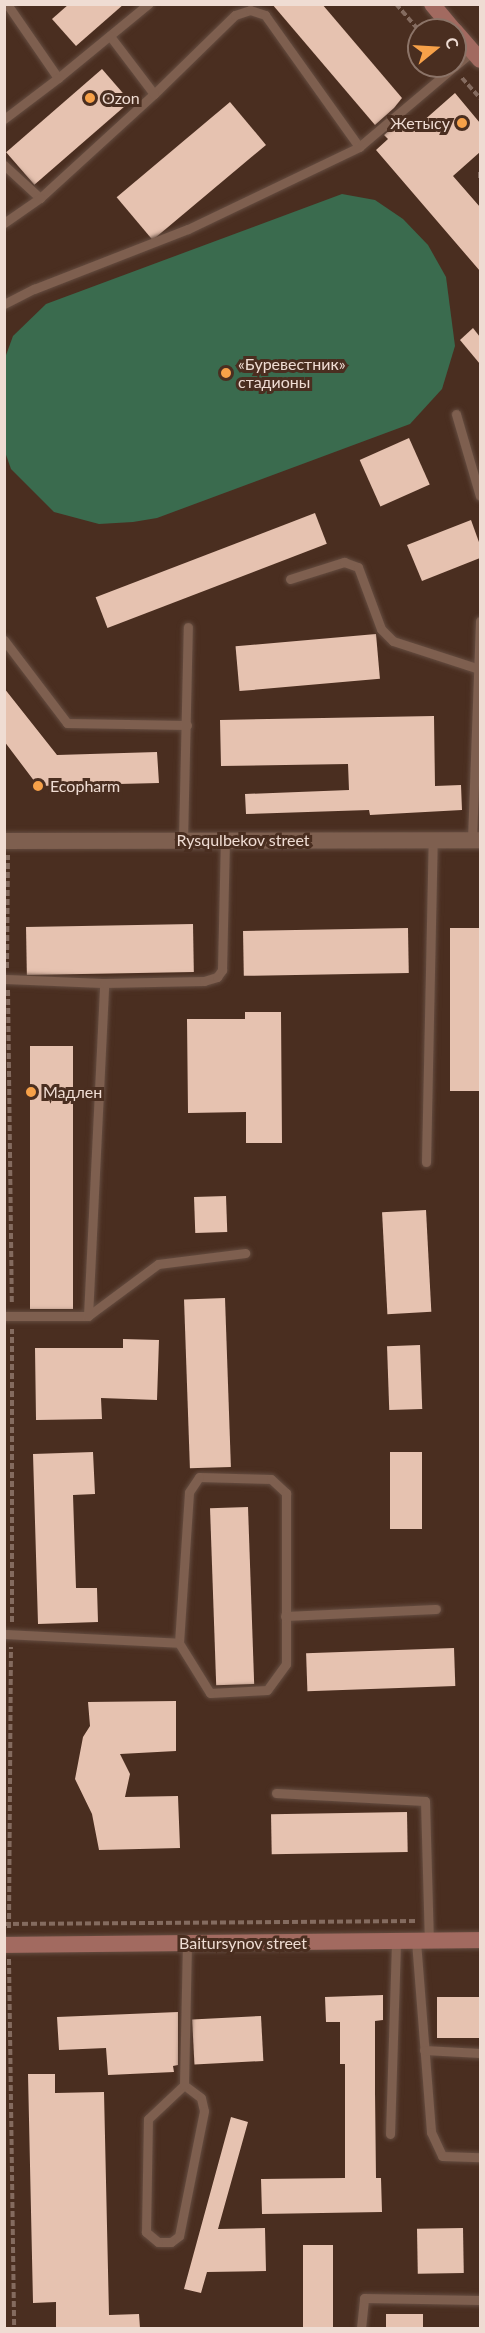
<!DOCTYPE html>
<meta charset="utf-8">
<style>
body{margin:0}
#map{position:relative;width:485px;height:2333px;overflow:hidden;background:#4a2e20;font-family:Lato,sans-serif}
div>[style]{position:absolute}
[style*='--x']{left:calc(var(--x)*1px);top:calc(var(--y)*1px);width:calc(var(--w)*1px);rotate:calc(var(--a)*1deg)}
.green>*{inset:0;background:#3a6b4e}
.building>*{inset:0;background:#e6c2b0;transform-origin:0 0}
.path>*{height:4px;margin-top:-2px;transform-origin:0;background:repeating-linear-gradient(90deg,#846b5f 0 6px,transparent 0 9px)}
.roads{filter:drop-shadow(0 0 2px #654d41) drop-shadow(0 0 2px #654d41)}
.service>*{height:9px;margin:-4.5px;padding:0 4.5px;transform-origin:4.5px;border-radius:4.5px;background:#7e5f4f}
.tertiary>*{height:16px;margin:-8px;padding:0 8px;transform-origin:8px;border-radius:8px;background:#7e5f4f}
.secondary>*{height:16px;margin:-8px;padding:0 8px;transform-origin:8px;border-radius:8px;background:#a26a60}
.dots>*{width:16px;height:16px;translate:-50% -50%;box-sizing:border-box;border:3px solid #4a2e20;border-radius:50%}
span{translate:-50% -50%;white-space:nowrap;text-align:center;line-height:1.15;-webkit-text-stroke:6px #4a2e20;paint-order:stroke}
.poi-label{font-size:16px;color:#efdcd3}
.left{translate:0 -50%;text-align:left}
.right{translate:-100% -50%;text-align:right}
.street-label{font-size:16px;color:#efdcd3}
.frame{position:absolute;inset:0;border:6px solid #efdcd3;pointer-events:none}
.north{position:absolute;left:407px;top:18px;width:60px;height:60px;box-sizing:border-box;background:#4a2e20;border:2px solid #8c7468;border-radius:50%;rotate:72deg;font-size:16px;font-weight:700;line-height:24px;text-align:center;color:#efdcd3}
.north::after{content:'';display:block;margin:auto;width:21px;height:27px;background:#f7a149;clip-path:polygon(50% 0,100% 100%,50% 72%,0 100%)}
</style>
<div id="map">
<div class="green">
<div style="clip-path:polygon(342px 194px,375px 200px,403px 219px,428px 245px,446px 277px,455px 346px,442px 389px,410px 424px,157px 518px,133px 522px,99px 524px,54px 512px,11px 469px,5px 452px,5px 358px,13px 336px,46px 304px)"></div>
</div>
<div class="building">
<div style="clip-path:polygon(69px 4px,124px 4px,76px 46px,52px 19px)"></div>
<div style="clip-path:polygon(272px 4px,322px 4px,402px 98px,394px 108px,375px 125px)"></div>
<div style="left:102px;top:69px;width:43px;height:127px;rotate:49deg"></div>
<div style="clip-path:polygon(455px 93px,480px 123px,480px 152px,453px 176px,480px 207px,480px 271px,376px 150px,388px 139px,384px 135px,403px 118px,413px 130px)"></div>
<div style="left:230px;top:102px;width:56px;height:148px;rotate:50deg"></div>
<div style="clip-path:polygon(473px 328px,480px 337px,480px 364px,460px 340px)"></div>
<div style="left:409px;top:438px;width:51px;height:54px;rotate:66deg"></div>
<div style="left:315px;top:513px;width:33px;height:235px;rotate:69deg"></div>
<div style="clip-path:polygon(471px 520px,480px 545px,480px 558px,422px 581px,407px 545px)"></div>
<div style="left:376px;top:634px;width:45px;height:141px;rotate:85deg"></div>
<div style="clip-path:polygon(4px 688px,57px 755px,157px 752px,159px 783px,38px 786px,4px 741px)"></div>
<div style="clip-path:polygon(434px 716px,435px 786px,461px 785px,462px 810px,370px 815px,369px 810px,246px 814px,245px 794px,349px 790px,348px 764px,221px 766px,220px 720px)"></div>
<div style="left:193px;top:924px;width:48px;height:167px;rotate:89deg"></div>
<div style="left:408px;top:928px;width:45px;height:165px;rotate:89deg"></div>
<div style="left:450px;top:928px;width:30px;height:163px"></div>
<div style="clip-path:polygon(245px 1012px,281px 1012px,282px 1143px,246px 1143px,246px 1112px,188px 1113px,187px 1019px,245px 1019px)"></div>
<div style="left:30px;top:1046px;width:43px;height:263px"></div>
<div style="left:226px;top:1196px;width:36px;height:32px;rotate:88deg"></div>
<div style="left:426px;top:1210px;width:102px;height:44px;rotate:87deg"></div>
<div style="left:225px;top:1298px;width:169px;height:41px;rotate:88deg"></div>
<div style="clip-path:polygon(123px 1339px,159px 1340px,157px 1400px,101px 1398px,102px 1419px,36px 1420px,35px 1348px,123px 1348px)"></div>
<div style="left:420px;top:1345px;width:64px;height:33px;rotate:88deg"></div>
<div style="clip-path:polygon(93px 1452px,95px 1494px,73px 1495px,76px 1588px,97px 1588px,98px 1622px,38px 1624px,33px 1454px)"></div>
<div style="left:390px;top:1452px;width:32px;height:77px"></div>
<div style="left:248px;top:1507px;width:177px;height:38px;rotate:88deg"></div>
<div style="left:454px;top:1648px;width:38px;height:148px;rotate:88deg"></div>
<div style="clip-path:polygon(176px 1701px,176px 1751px,120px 1754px,130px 1774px,125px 1797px,178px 1796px,180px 1848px,99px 1850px,92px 1814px,75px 1779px,83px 1737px,90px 1726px,88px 1702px)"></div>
<div style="left:407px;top:1812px;width:40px;height:136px;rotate:89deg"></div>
<div style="clip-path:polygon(383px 1995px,383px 2020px,375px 2021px,375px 2092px,376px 2178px,381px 2178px,382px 2212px,262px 2214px,261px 2179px,345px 2178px,345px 2064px,340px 2064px,340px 2022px,326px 2022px,325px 1997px)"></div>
<div style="left:437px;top:1997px;width:43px;height:41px"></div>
<div style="clip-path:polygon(178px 2012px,178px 2065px,173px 2066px,174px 2072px,108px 2075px,106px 2048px,59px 2050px,57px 2017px)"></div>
<div style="left:261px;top:2016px;width:45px;height:69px;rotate:87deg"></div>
<div style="clip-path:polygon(28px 2074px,55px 2074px,55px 2093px,104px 2092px,109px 2315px,139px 2314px,140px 2328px,56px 2328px,56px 2302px,33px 2303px)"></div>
<div style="clip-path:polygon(231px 2117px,248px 2122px,218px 2229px,265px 2228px,266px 2271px,207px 2272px,201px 2293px,184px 2289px)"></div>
<div style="left:463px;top:2228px;width:45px;height:46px;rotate:89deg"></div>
<div style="left:303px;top:2245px;width:30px;height:83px"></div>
<div style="left:386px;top:2314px;width:37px;height:14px"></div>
</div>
<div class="path">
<div style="--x:396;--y:4;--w:35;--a:49"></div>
<div style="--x:462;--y:78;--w:27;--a:48"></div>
<div style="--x:480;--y:172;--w:7;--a:90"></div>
<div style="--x:7;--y:968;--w:113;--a:-89.5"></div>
<div style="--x:8;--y:990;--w:314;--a:89.3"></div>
<div style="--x:12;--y:1622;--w:293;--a:-90"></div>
<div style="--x:4;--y:1924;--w:413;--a:-0.4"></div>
<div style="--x:9;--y:1928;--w:281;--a:-89.6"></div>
<div style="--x:9;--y:1959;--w:369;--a:89.2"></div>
</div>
<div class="roads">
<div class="service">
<div style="--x:7;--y:4;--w:90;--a:55.4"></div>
<div style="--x:58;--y:78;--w:117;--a:-39.4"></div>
<div style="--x:455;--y:66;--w:23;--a:-40"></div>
<div style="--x:154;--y:94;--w:113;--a:-44.3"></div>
<div style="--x:235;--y:15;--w:16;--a:-18"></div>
<div style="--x:250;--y:10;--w:16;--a:18"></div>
<div style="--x:265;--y:15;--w:162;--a:54.5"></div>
<div style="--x:359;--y:147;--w:126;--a:-40.2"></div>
<div style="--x:4;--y:119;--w:68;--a:-37.2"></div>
<div style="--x:4;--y:165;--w:49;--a:42.5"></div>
<div style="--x:40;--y:198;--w:154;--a:-42.4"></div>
<div style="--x:154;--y:94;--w:73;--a:-127.2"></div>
<div style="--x:4;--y:223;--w:44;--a:-34.8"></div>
<div style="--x:4;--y:304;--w:34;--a:-27"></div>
<div style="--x:34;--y:289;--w:165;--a:-21.3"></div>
<div style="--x:188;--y:229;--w:190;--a:-25.6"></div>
<div style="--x:456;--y:414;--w:85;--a:73.7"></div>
<div style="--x:290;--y:579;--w:57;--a:-17.5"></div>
<div style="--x:344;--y:562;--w:15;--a:20"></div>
<div style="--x:358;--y:567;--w:66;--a:69.6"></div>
<div style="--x:381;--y:629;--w:17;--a:45"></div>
<div style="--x:393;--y:641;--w:87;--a:18"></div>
<div style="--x:4;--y:640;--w:104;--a:52.8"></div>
<div style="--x:67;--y:723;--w:120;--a:1"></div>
<div style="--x:183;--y:840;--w:213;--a:-88.7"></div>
<div style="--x:472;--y:840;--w:219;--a:-87.9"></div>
<div style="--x:4;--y:979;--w:100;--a:2.3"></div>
<div style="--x:426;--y:1162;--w:323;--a:-88.8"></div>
<div style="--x:4;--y:1316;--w:84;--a:0"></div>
<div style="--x:88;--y:1316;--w:87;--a:-36.6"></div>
<div style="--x:158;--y:1264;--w:88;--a:-7.2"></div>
<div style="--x:88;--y:1316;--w:333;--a:-87.2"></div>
<div style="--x:104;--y:983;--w:100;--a:-1.1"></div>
<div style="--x:204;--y:981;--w:14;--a:-17"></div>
<div style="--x:217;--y:977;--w:9;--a:-54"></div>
<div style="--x:222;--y:970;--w:130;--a:-88.7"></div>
<div style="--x:199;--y:1477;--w:72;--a:1.6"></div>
<div style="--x:271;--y:1479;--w:21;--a:43"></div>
<div style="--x:286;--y:1493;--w:171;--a:90"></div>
<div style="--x:286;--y:1664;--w:32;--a:126"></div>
<div style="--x:267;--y:1690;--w:57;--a:177"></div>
<div style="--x:210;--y:1693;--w:59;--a:-121.8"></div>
<div style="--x:179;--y:1643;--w:151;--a:-86.2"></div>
<div style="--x:189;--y:1492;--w:18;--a:-56"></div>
<div style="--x:285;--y:1616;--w:151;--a:-2.7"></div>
<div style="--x:4;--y:1634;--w:175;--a:2.9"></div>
<div style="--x:276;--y:1793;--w:149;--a:3.1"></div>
<div style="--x:425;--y:1801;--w:140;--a:88.4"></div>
<div style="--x:416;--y:1941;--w:192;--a:85.5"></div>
<div style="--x:431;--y:2132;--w:26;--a:65"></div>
<div style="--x:442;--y:2156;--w:38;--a:2"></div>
<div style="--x:424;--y:2050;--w:56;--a:3.1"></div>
<div style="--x:184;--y:2085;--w:21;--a:37"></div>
<div style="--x:201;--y:2098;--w:13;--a:77"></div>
<div style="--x:204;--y:2111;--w:127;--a:101.3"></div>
<div style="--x:179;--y:2236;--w:10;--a:143"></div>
<div style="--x:171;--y:2242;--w:13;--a:180"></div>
<div style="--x:158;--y:2242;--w:16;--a:-140"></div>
<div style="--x:146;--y:2232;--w:113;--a:-89"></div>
<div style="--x:148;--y:2119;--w:50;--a:-43.4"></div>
<div style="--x:184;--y:2085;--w:142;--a:-88.8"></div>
<div style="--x:390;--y:2134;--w:192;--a:-88.2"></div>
<div style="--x:361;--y:2328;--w:30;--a:-84"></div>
<div style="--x:364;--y:2298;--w:116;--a:1"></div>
</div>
<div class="tertiary">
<div style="--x:4;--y:841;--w:476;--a:-0.1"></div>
</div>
<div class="secondary">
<div style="--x:432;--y:4;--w:34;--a:50"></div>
<div style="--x:455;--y:31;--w:38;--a:49"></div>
<div style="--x:4;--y:1945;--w:476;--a:-0.6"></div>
</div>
</div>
<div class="dots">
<div style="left:90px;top:98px;background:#f7a149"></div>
<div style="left:462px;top:123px;background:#f7a149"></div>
<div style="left:226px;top:373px;background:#f7a149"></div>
<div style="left:38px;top:786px;background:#f7a149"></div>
<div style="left:31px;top:1092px;background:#f7a149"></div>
</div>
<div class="poi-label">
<span class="left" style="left:102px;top:98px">Ozon</span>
<span class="right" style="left:450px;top:123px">Жетысу</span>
<span class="left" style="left:238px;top:373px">«Буревестник»<br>стадионы</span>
<span class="left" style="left:50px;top:786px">Ecopharm</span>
<span class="left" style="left:43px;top:1092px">Мадлен</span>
</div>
<div class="street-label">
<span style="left:243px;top:840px">Rysqulbekov street</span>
<span style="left:243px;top:1943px">Baitursynov street</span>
</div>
<div class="frame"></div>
<div class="north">С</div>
</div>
